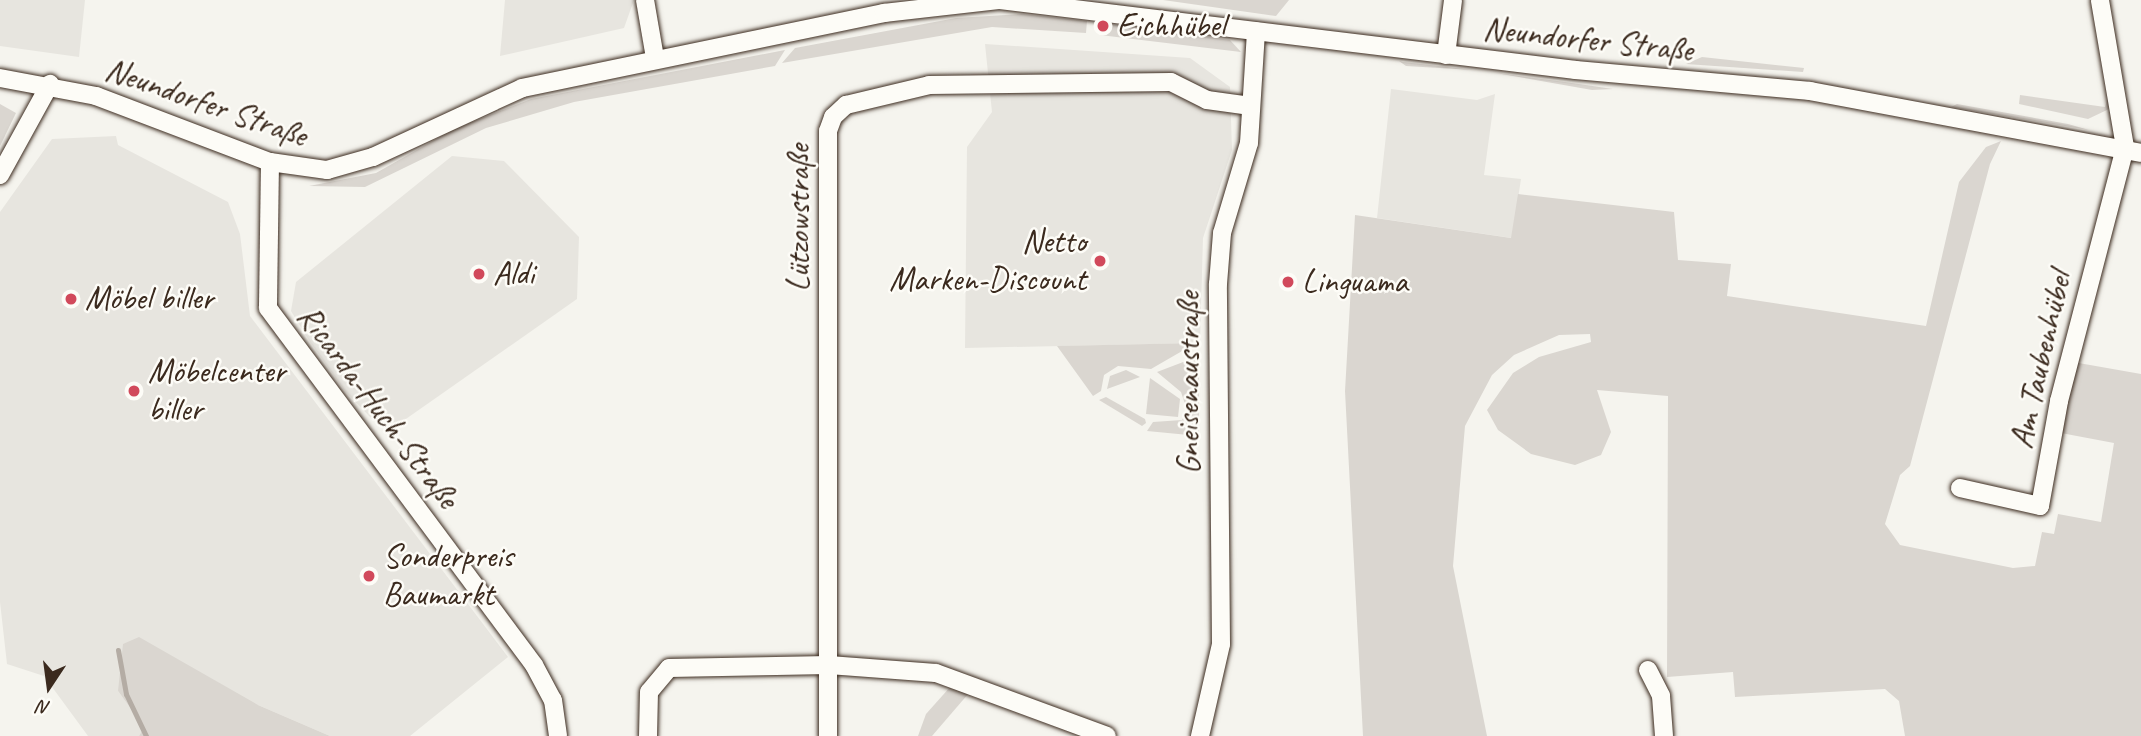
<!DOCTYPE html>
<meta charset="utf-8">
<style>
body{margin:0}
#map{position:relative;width:2141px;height:736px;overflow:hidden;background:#f5f4ee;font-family:Caveat,sans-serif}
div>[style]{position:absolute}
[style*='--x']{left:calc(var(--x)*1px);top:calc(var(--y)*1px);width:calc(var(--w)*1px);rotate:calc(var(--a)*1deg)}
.built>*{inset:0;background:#e7e5df}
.green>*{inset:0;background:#dad6d0}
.stream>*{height:5px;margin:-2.5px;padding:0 2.5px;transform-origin:2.5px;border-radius:2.5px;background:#b4aca4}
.roads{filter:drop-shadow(0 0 2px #3b2a1e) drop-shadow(0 0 2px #3b2a1e)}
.minor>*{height:18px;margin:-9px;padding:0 9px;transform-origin:9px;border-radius:9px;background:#fdfcf7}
.dots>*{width:19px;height:19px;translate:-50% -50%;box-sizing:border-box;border:4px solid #fdfcf7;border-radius:50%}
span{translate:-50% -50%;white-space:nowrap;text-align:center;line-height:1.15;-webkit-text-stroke:5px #fdfcf7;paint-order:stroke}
.poi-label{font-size:33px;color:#3b2a1e}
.left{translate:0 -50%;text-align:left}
.right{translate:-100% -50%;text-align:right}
.street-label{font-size:33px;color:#3b2a1e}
.north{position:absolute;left:14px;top:652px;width:70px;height:70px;-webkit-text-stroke:5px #fdfcf7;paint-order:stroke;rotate:193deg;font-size:19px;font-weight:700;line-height:28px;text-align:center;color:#3b2a1e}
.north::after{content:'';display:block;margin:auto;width:24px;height:32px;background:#3b2a1e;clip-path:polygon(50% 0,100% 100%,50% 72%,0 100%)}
</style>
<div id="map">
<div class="built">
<div style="clip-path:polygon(0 0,85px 0,79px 57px,0 46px)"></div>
<div style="clip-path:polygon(505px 0,634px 0,624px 28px,500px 56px)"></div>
<div style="clip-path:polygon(985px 44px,1190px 58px,1230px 87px,1232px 150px,1203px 238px,1200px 343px,965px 348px,967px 147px,992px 112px)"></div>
<div style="clip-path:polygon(1391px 89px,1477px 100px,1495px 94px,1484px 175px,1521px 179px,1512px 238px,1377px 218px)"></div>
<div style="clip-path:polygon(116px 136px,118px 145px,228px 202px,240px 234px,250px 316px,508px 657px,410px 736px,330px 736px,258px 705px,118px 691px,144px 727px,139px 736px,88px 736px,44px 676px,7px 664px,0 602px,0 212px,52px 139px)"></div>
<div style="clip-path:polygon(452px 156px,504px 161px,579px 237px,577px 299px,393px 428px,373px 420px,345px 391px,310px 342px,291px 311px,296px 282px)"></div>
</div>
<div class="green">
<div style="clip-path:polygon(1163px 0,1289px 0,1276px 16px)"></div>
<div style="clip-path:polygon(1022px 14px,1087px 21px,1086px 33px,992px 27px,782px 63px,795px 48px,956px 18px)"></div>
<div style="clip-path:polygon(1110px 24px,1230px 40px,1241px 52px,1100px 35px)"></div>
<div style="clip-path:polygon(785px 50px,775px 66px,574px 102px,486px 128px,365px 187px,309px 186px,376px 173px,454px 129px,531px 99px)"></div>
<div style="clip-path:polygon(1702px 57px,1804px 68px,1803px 72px,1686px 64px)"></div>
<div style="clip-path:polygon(1399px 61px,1403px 62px,1473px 70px,1406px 66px)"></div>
<div style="clip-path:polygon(1496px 73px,1565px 82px,1613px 89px,1592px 90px)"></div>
<div style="clip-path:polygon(2020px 95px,2105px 107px,2108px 97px,2109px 109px,2088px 119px,2019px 104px)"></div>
<div style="clip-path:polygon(0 104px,16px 113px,0 146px)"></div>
<div style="clip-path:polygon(1957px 104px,2068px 124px,2089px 130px,1951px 107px)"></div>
<div style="clip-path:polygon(2001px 141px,1990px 164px,1910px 466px,1900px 475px,1885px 524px,1900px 545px,2013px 568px,2035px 566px,2042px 532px,2054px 534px,2058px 514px,2101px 522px,2114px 443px,2061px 433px,2073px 362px,2141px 374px,2141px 736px,1905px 736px,1899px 701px,1885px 689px,1735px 697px,1733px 672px,1667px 677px,1668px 396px,1597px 390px,1611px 432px,1601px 455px,1575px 465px,1531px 454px,1498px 430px,1487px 410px,1513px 373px,1539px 357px,1591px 342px,1590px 334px,1559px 335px,1514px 355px,1492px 375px,1465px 426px,1453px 566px,1487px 736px,1363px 736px,1345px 391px,1355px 215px,1511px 238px,1518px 194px,1674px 212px,1678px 260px,1731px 264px,1727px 296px,1926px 326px,1959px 182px,1986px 147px)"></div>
<div style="clip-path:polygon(1196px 343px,1151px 369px,1118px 366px,1104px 375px,1101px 391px,1093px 396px,1057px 346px)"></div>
<div style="clip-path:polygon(1199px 356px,1199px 436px,1147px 431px,1153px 422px,1182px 420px,1187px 410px,1181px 392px,1157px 372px)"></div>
<div style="clip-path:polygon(1126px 370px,1140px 377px,1107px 389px,1110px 376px)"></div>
<div style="clip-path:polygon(1150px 378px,1180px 399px,1178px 417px,1146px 414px)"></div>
<div style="clip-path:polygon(1106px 397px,1145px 419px,1146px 423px,1142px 426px,1099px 400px)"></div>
<div style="clip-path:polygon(139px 637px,258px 705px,330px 736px,139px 736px,144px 727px,118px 691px,123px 644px)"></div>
<div style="clip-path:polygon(951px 686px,969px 693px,932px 736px,918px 736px,926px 714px)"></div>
</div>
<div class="stream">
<div style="--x:118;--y:650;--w:45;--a:79.7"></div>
<div style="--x:126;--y:694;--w:47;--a:64.5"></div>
</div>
<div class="roads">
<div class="minor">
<div style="--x:645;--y:0;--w:59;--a:80.2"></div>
<div style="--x:1000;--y:0;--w:580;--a:6.93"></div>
<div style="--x:1576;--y:70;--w:235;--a:5.1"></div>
<div style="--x:1810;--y:91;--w:337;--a:10.6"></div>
<div style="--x:1446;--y:55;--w:55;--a:-82.7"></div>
<div style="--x:0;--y:78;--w:98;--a:10.6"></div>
<div style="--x:96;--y:96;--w:186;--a:20.8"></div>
<div style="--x:270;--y:162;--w:58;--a:8"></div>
<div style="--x:327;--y:170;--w:48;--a:-15.8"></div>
<div style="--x:373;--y:157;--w:164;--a:-24.8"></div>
<div style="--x:522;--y:88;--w:370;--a:-11.7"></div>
<div style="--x:884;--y:13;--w:115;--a:-6.5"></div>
<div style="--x:270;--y:162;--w:146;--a:90.8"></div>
<div style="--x:268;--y:308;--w:445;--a:53.3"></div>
<div style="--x:534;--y:665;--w:40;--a:62"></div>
<div style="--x:553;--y:700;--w:36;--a:82"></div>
<div style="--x:0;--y:175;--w:104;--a:-61.2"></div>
<div style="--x:1960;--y:488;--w:82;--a:12.7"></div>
<div style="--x:2040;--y:506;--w:107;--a:-79.7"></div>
<div style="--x:2059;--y:401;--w:262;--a:-75.4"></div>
<div style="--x:2125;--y:147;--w:149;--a:-99.7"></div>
<div style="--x:1648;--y:670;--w:29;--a:63"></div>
<div style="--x:1661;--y:696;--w:40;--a:85.7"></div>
<div style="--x:648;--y:736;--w:44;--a:-88.7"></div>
<div style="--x:649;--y:692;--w:31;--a:-50"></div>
<div style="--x:669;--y:668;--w:160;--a:-1.1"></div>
<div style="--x:829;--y:665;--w:107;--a:4.3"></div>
<div style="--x:936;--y:673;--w:182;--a:20.2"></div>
<div style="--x:828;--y:736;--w:605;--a:-90"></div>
<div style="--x:828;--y:131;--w:15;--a:-70"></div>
<div style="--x:833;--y:117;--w:18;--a:-43"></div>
<div style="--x:846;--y:105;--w:85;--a:-13.5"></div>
<div style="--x:929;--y:85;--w:242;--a:-0.7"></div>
<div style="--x:1171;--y:82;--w:40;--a:26.6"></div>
<div style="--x:1207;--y:100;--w:44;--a:7.8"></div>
<div style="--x:1200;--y:736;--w:94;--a:-77.1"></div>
<div style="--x:1221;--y:644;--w:360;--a:-90.5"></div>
<div style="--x:1218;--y:284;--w:51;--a:-85.5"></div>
<div style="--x:1222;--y:233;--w:94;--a:-73.3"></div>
<div style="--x:1249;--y:143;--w:112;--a:-86.4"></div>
</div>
</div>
<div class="dots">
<div style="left:1103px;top:26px;background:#d1495b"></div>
<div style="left:1100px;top:261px;background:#d1495b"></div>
<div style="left:479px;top:274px;background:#d1495b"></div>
<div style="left:1288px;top:282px;background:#d1495b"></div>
<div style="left:71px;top:299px;background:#d1495b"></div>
<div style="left:134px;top:391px;background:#d1495b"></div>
<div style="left:369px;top:576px;background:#d1495b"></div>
</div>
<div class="poi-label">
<span class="left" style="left:1117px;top:26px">Eichhübel</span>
<span class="right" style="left:1086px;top:261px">Netto<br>Marken-Discount</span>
<span class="left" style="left:493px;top:274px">Aldi</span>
<span class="left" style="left:1302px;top:282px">Linguama</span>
<span class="left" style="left:85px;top:299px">Möbel biller</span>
<span class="left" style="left:148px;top:391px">Möbelcenter<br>biller</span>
<span class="left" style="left:383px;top:576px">Sonderpreis<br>Baumarkt</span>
</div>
<div class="street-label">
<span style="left:1588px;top:40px;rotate:6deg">Neundorfer Straße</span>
<span style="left:206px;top:103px;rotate:19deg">Neundorfer Straße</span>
<span style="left:799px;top:218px;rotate:-90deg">Lützowstraße</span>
<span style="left:2041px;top:360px;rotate:-77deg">Am Taubenhübel</span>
<span style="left:1189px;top:383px;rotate:-90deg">Gneisenaustraße</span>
<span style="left:378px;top:407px;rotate:53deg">Ricarda-Huch-Straße</span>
</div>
<div class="north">N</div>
</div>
